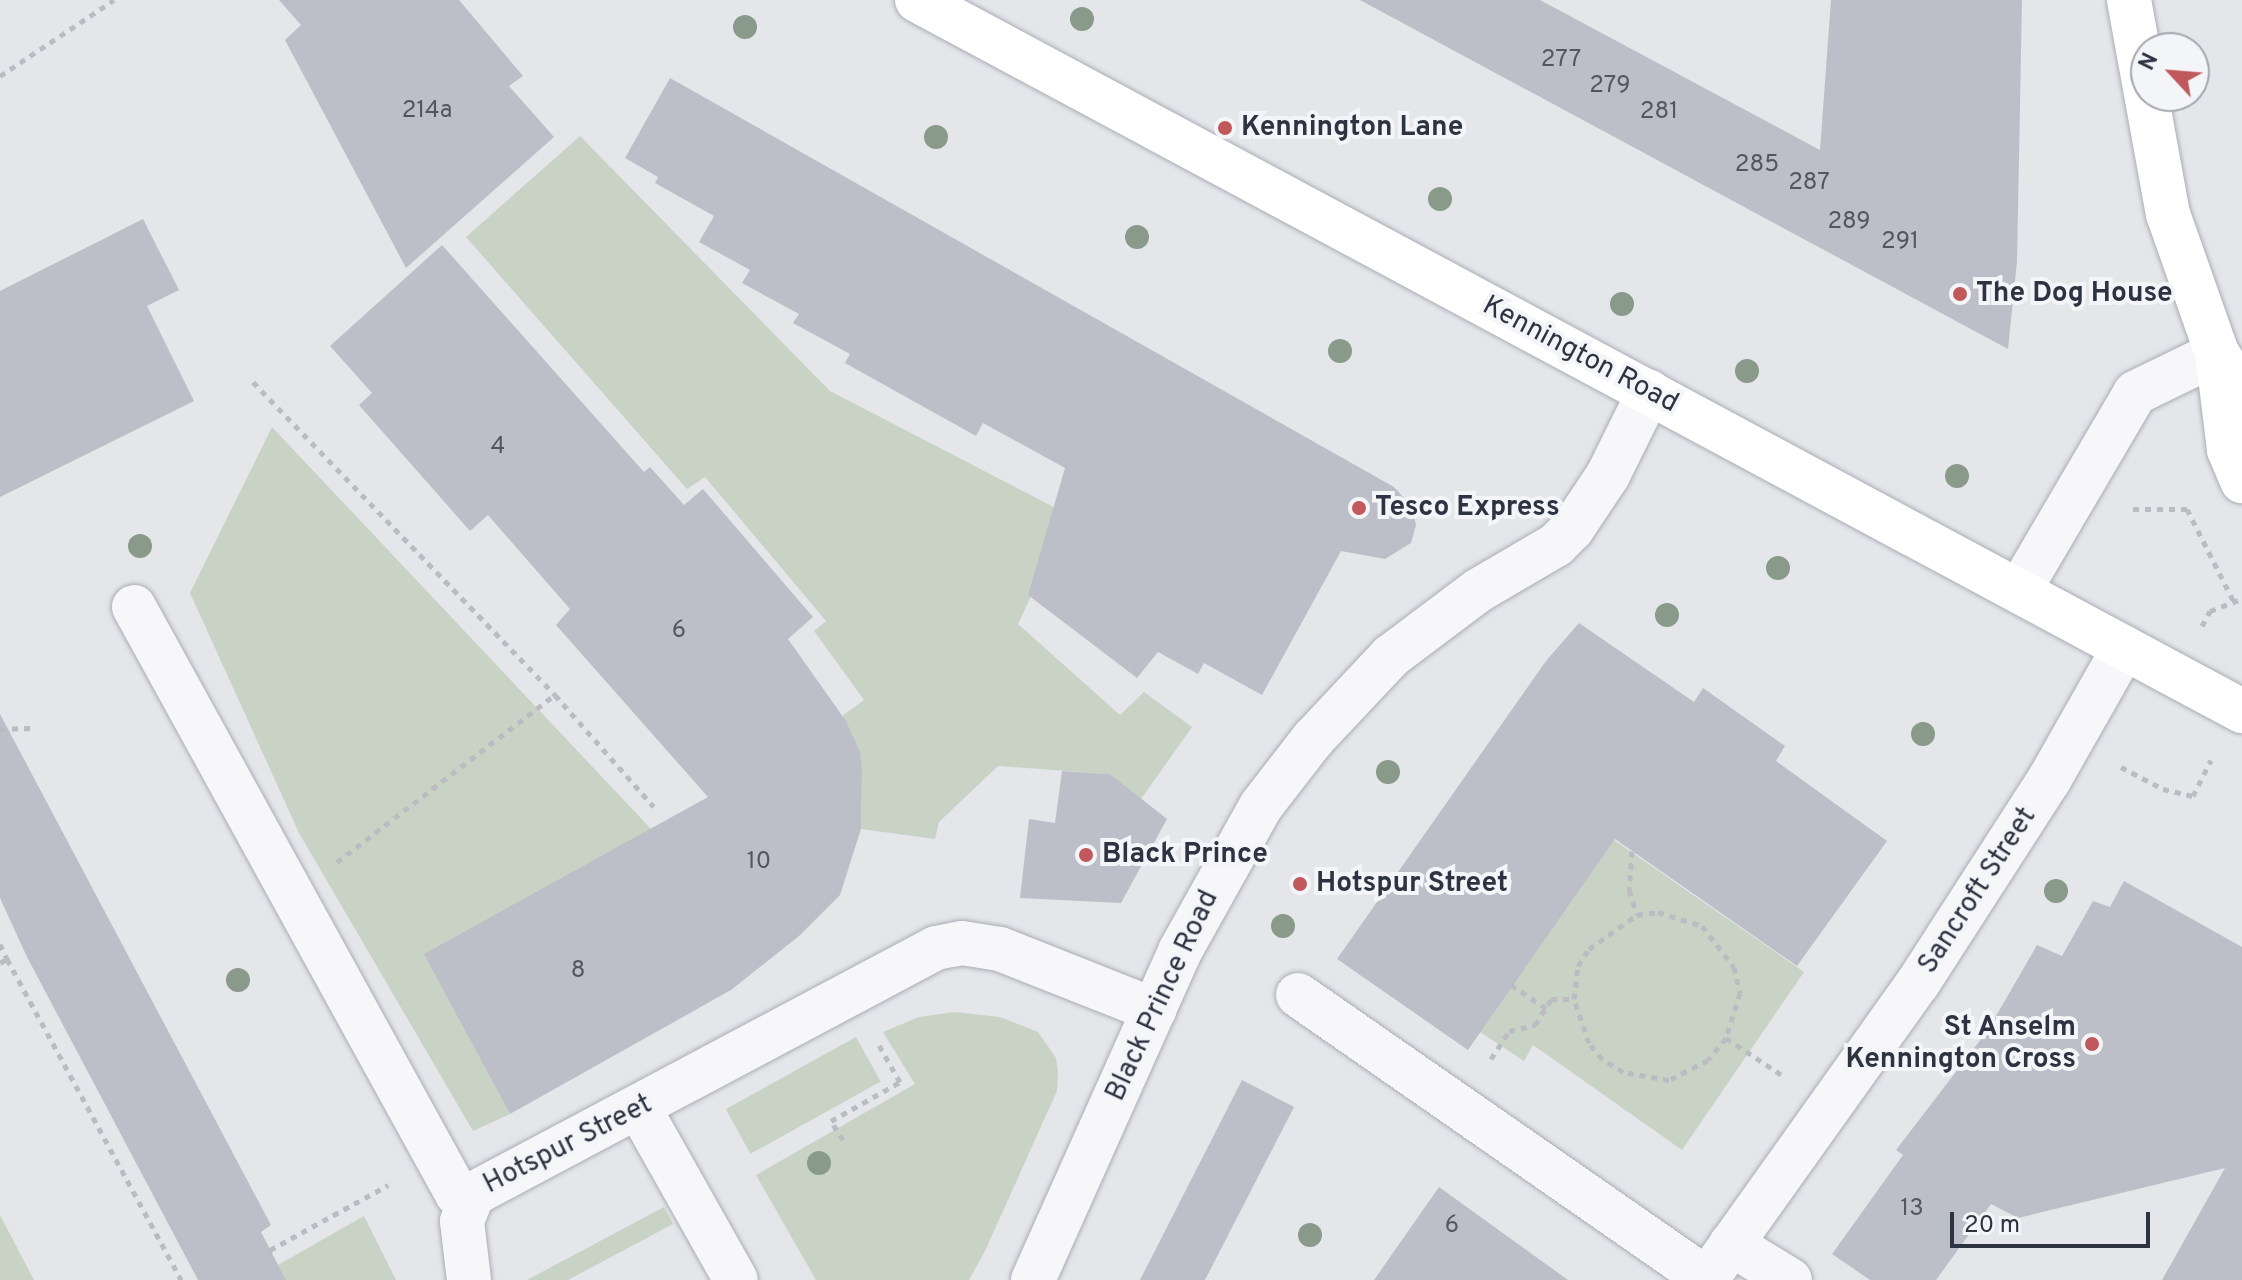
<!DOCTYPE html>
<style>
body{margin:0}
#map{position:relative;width:2242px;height:1280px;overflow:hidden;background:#e4e6ea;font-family:Overpass,sans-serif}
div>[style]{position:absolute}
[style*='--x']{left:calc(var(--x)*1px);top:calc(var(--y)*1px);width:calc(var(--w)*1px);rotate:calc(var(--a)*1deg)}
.green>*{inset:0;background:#c8d3c6;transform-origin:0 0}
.building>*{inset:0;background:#bcbfc7}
.path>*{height:5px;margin-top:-2.5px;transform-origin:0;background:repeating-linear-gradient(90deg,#bbbcc2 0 6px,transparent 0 12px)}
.roads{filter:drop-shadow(0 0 2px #aaadb4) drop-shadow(0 0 2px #aaadb4)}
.minor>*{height:44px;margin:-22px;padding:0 22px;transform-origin:22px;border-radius:22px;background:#f7f7f9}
.major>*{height:44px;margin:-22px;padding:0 22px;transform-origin:22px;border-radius:22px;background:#fff}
.highway>*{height:44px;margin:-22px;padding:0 22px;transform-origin:22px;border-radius:22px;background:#fff}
.trees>*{width:24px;height:24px;margin:-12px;border-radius:50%;background:#899a8a}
.dots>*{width:22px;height:22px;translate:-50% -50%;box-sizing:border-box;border:4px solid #f4f5f8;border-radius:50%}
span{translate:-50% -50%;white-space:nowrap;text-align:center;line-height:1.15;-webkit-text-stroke:8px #f4f5f8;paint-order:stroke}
.number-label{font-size:24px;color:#525662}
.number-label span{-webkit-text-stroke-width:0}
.poi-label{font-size:28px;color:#2e3341;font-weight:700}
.left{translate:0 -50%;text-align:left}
.right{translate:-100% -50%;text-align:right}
.street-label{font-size:28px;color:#2e3341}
.north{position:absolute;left:2130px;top:32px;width:80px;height:80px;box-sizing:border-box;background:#f4f5f8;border:2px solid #a5a7af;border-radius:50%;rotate:296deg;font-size:22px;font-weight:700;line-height:32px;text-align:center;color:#2e3341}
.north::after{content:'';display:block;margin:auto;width:28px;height:36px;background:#c0585c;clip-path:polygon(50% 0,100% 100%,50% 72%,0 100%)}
.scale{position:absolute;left:1950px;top:1212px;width:200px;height:36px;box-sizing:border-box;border:4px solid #2e3341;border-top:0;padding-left:10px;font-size:24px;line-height:28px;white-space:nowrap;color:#2e3341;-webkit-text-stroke:6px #f4f5f8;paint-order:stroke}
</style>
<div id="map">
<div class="green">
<div style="clip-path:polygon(580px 136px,830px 391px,1069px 515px,1018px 624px,1120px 715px,1144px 692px,1192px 727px,1141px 799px,1110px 774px,998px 766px,939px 822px,935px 839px,861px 829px,862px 772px,842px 716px,864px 700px,814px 631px,826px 621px,705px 477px,687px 489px,466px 237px)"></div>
<div style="clip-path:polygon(272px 427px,653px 831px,425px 954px,510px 1114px,473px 1131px,299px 833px,190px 593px)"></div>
<div style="clip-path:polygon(1614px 840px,1804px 972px,1682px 1150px,1533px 1045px,1524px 1061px,1480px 1032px)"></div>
<div style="clip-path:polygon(955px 1012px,1000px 1017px,1038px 1032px,1056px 1058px,1058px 1073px,1057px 1091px,985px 1251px,969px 1280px,816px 1280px,756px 1175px,915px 1084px,883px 1032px,919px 1017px)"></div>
<div style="left:856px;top:1037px;width:51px;height:149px;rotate:61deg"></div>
<div style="clip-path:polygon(664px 1207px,673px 1224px,568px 1280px,527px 1280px)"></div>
<div style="clip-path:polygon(0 1215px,34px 1280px,0 1280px)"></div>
<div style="clip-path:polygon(364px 1216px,396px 1280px,286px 1280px,278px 1265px)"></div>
</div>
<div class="building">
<div style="clip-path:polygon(279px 0,459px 0,523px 76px,509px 86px,554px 137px,406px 268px,285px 40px,301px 25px)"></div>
<div style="clip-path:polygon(1360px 0,1540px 0,1820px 150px,1831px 0,2022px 0,2017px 262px,2008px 349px)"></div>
<div style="clip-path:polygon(670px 78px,1394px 487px,1412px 507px,1416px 525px,1411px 543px,1385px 559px,1341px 551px,1262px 695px,1204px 663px,1198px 674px,1158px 652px,1137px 678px,1028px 595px,1065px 468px,983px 423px,976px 436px,845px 363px,850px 354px,793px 323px,799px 314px,742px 283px,750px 270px,699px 242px,714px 216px,655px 183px,658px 177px,625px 158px)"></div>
<div style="clip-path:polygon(143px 219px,179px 290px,147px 306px,194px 401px,0 497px,0 291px)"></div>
<div style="clip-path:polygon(442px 245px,644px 472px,650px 467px,684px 505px,703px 489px,813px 617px,788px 639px,846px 721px,860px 752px,862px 772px,861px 829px,840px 895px,799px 936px,731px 990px,510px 1114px,424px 954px,708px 797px,556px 625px,570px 609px,488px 515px,470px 531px,359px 405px,372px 393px,330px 346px)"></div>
<div style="clip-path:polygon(1579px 623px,1694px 702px,1703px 688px,1785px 746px,1776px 761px,1887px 841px,1797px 966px,1615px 839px,1468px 1050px,1337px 959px,1546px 661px)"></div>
<div style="clip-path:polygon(0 714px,271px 1225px,261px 1232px,286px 1280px,198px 1280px,27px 957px,0 898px)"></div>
<div style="clip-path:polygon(1062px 771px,1110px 774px,1167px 819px,1121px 903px,1020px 898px,1029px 819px,1055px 823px)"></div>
<div style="clip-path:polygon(2124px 881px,2242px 947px,2242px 1280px,2162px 1280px,2225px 1168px,2018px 1218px,1991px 1204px,1936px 1280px,1870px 1280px,1832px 1254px,1903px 1155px,1896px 1150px,1988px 1030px,2037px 945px,2062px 956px,2093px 901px,2110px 907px)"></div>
<div style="clip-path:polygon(1242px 1080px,1294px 1107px,1205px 1280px,1140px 1280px)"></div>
<div style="clip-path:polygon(1439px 1187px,1568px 1280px,1374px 1280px)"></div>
</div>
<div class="path">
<div style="--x:0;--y:76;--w:137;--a:-33.7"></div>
<div style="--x:253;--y:382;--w:435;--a:46"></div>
<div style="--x:555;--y:695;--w:149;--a:48.5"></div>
<div style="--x:2133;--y:509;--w:54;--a:0"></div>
<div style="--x:2187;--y:509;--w:104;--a:63.2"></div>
<div style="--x:2202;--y:626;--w:17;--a:-62"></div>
<div style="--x:2210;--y:611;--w:34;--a:-21"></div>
<div style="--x:0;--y:729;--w:31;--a:-2"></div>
<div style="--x:2121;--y:767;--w:47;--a:27.6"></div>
<div style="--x:2163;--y:789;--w:31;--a:13"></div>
<div style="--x:2193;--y:796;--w:40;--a:-63.4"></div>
<div style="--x:1632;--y:851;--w:39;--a:94"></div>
<div style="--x:1629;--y:890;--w:26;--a:72"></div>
<div style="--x:337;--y:862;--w:275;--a:-37.5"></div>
<div style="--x:0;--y:944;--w:17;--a:65"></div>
<div style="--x:0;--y:963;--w:8;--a:-30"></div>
<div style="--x:7;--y:959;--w:365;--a:61.5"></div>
<div style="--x:1511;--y:985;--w:42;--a:33.3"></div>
<div style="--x:1726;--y:1038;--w:67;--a:33.5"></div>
<div style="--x:1491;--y:1059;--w:33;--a:-57"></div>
<div style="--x:1509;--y:1031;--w:27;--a:-13"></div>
<div style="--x:1535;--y:1025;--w:31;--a:-58"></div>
<div style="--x:1551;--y:999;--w:23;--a:0"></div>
<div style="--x:1574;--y:999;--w:33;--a:-83"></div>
<div style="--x:1578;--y:966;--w:20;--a:-57"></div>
<div style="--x:1589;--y:949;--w:59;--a:-35.3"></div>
<div style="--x:1637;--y:915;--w:21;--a:-8"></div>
<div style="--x:1658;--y:912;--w:46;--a:17.7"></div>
<div style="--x:1702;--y:926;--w:52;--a:52"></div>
<div style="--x:1734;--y:967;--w:27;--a:77"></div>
<div style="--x:1740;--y:993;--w:47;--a:107.3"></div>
<div style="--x:1726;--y:1038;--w:28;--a:129"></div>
<div style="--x:1708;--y:1060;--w:44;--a:152.9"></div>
<div style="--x:1669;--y:1080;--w:47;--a:-170.1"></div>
<div style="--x:1623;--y:1072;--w:25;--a:-148"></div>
<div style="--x:1602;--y:1059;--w:21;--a:-129"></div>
<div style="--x:1589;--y:1043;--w:46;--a:-108.8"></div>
<div style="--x:843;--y:1140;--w:22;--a:-122"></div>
<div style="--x:831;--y:1121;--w:79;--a:-29.5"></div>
<div style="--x:900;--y:1082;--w:43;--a:-119.6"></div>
<div style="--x:270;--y:1250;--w:135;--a:-28.8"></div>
</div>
<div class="roads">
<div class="minor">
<div style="--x:2019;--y:591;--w:229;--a:-59.6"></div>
<div style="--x:2135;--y:393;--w:91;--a:-26"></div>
<div style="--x:134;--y:607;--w:670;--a:61.18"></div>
<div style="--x:457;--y:1194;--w:16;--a:0"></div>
<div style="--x:473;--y:1194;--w:524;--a:-27.98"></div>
<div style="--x:936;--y:948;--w:26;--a:-11"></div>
<div style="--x:962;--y:943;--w:38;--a:9"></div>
<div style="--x:1000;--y:949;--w:166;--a:21.6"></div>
<div style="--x:1298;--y:995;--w:497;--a:34.8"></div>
<div style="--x:639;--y:1108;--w:197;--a:60.6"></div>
<div style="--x:1731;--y:1244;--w:69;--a:31.4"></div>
<div style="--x:469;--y:1280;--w:59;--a:-96.8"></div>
<div style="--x:462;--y:1221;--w:29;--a:-68"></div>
<div style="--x:1033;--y:1280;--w:360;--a:-65.9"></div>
<div style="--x:1180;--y:951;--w:166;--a:-60.8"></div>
<div style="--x:1261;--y:806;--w:85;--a:-52.2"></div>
<div style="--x:1313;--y:739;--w:114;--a:-46.8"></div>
<div style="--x:1391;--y:656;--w:110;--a:-36.9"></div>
<div style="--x:1479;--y:590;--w:89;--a:-30.3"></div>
<div style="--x:1556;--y:545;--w:23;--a:-45"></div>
<div style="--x:1572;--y:529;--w:65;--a:-56.3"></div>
<div style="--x:1608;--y:475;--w:93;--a:-63.7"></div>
<div style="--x:1706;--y:1280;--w:365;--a:-54.5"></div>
<div style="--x:1918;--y:983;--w:242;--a:-57.2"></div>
<div style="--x:2049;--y:780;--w:152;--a:-60.4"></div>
</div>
<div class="major">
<div style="--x:917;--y:0;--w:1504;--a:28.22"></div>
</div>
<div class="highway">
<div style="--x:2129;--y:0;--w:218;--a:79.7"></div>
<div style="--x:2168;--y:214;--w:147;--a:70.6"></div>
<div style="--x:2217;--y:353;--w:46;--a:57.3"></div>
<div style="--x:2218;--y:360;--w:91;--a:83"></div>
<div style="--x:2229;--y:450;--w:34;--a:67"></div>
</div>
</div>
<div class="trees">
<div style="left:1082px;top:19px"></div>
<div style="left:745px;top:27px"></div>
<div style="left:936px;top:137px"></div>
<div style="left:1440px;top:199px"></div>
<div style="left:1137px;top:237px"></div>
<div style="left:1622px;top:304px"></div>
<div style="left:1340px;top:351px"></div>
<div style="left:1747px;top:371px"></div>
<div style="left:1957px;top:476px"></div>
<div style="left:140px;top:546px"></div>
<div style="left:1778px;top:568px"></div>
<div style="left:1667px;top:615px"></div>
<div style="left:1923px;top:734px"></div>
<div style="left:1388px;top:772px"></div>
<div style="left:2056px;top:891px"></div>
<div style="left:1283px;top:926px"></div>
<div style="left:238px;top:980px"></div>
<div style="left:819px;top:1163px"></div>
<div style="left:1310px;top:1235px"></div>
</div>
<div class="dots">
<div style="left:1225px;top:128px;background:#c0585c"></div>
<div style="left:1960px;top:294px;background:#c0585c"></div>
<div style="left:1359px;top:508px;background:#c0585c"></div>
<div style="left:1086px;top:855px;background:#c0585c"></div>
<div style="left:1300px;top:884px;background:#c0585c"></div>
<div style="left:2092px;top:1044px;background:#c0585c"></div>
</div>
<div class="number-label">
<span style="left:1561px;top:61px">277</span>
<span style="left:1610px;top:87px">279</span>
<span style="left:427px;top:112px">214a</span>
<span style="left:1659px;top:113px">281</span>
<span style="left:1757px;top:166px">285</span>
<span style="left:1809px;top:184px">287</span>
<span style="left:1849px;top:223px">289</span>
<span style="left:1900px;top:243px">291</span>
<span style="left:498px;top:448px">4</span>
<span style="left:679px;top:632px">6</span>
<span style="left:759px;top:863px">10</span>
<span style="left:578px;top:972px">8</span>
<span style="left:1912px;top:1210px">13</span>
<span style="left:1452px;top:1227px">6</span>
</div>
<div class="poi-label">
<span class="left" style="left:1241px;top:128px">Kennington Lane</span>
<span class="left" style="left:1976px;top:294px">The Dog House</span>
<span class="left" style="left:1375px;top:508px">Tesco Express</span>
<span class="left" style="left:1102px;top:855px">Black Prince</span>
<span class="left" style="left:1316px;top:884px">Hotspur Street</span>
<span class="right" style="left:2076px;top:1044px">St Anselm<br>Kennington Cross</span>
</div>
<div class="street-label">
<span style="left:1580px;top:355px;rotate:28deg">Kennington Road</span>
<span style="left:1978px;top:891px;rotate:-57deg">Sancroft Street</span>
<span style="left:1163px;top:996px;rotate:-65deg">Black Prince Road</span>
<span style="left:568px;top:1145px;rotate:-27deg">Hotspur Street</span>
</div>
<div class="north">N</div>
<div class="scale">20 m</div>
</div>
